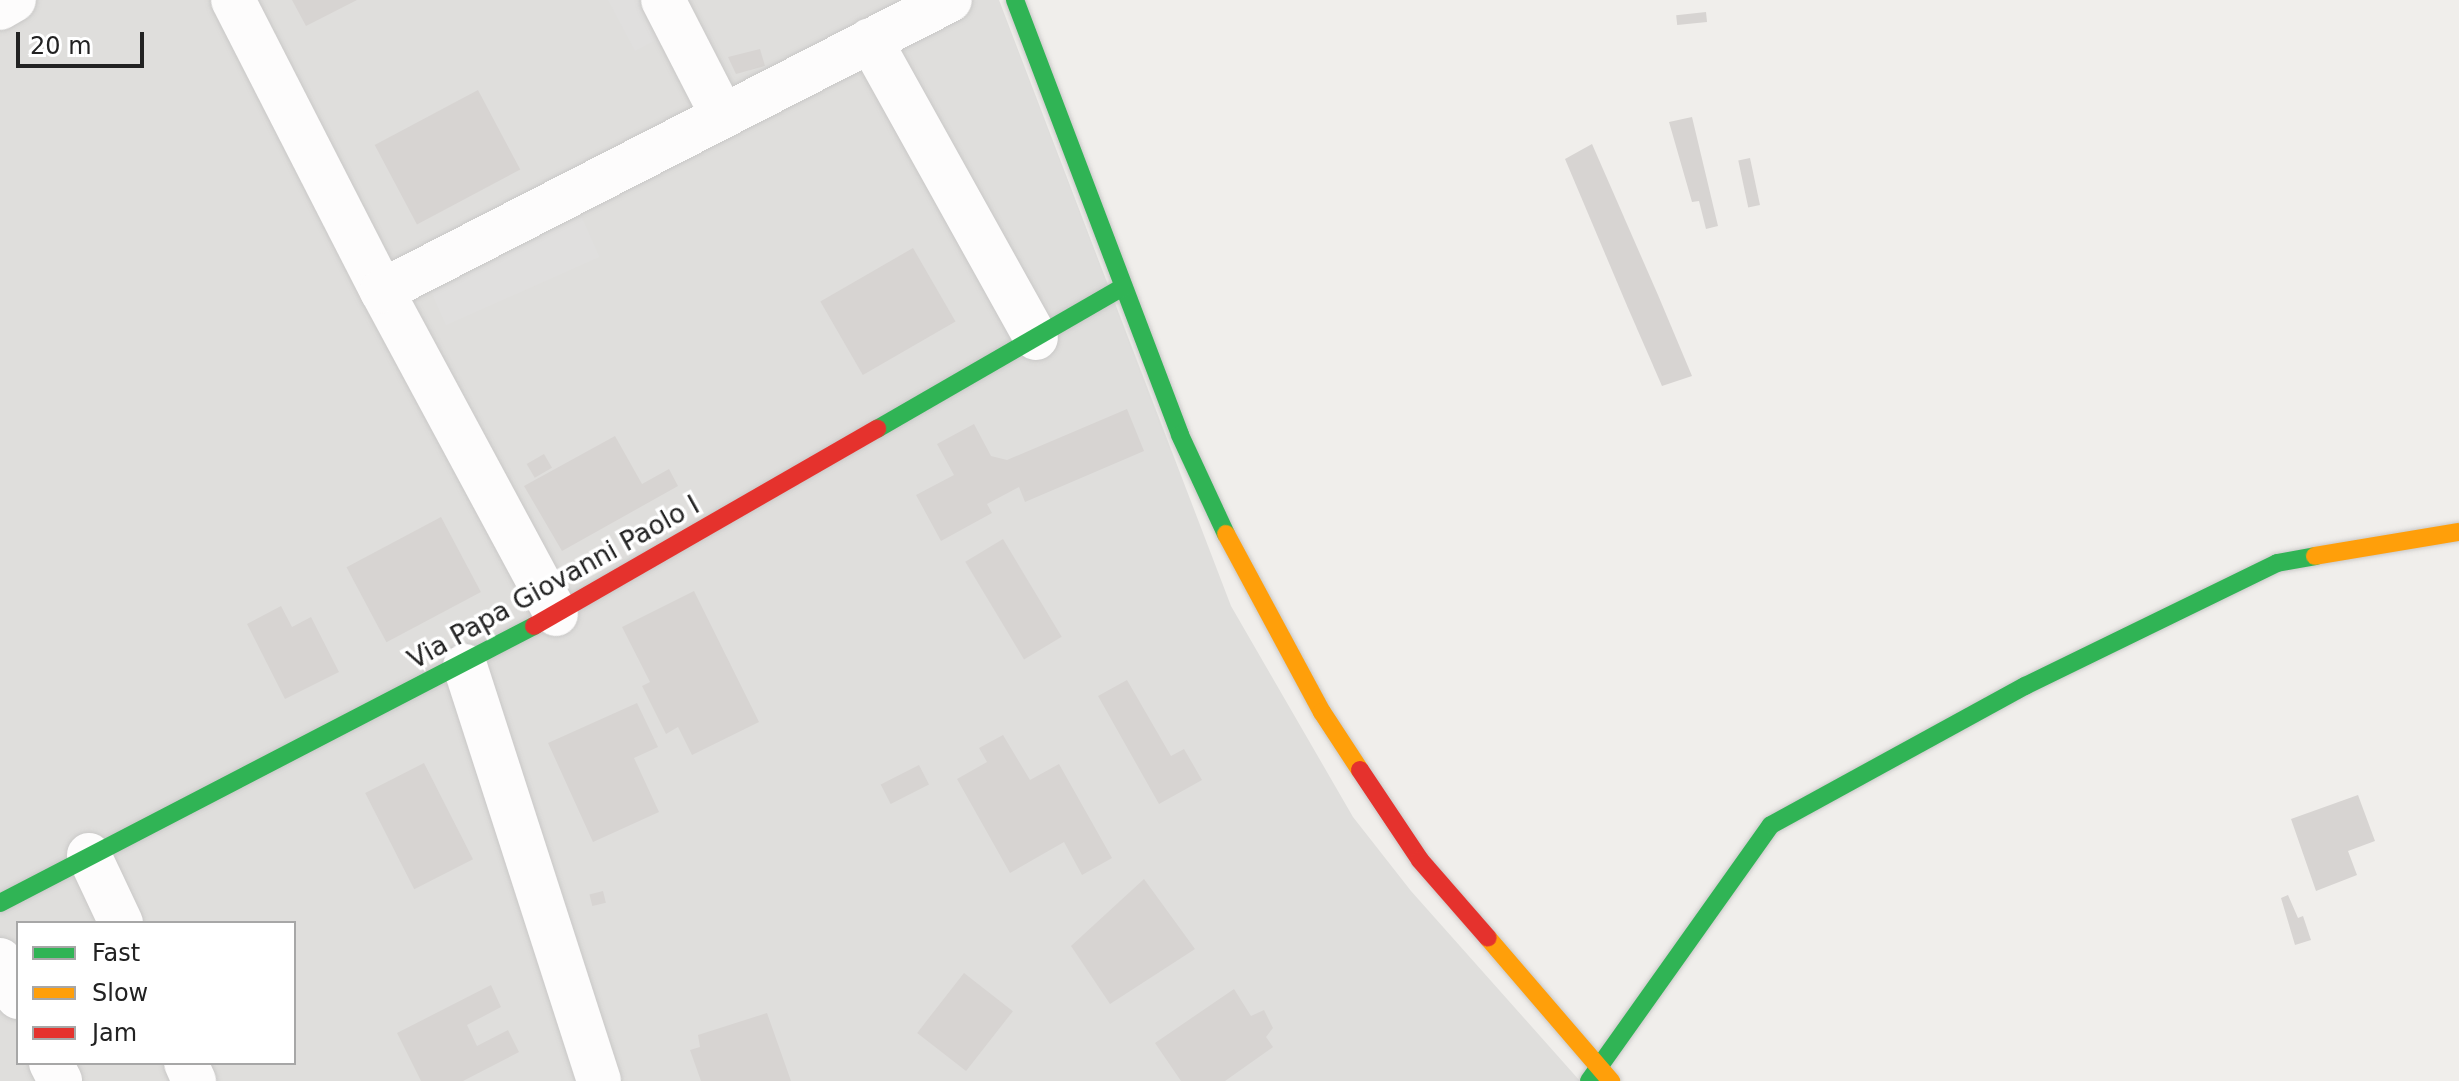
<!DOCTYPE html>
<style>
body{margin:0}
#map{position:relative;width:2459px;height:1081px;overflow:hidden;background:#f0eeeb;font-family:"DejaVu Sans",sans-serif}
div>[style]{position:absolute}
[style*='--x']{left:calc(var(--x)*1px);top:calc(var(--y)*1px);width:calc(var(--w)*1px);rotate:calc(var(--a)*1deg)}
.residential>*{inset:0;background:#dfdedc}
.parking>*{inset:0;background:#e0dfde;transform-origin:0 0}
.building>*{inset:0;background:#d7d4d2;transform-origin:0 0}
.roads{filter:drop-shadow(0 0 2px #c9c8c7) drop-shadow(0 0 2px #c9c8c7)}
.street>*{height:44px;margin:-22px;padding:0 22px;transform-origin:22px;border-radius:22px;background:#fdfcfc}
.fast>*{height:18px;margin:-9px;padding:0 9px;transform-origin:9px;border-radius:9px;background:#30b455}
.slow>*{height:18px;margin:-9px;padding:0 9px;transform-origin:9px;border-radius:9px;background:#ff9f0a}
.jam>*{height:18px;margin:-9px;padding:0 9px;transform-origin:9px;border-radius:9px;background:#e5322d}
span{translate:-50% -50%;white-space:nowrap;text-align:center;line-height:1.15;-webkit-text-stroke:7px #fff;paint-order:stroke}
.street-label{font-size:26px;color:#222}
.legend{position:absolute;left:16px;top:921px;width:280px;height:144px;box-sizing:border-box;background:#fff;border:2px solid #a7a7a7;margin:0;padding:10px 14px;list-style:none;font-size:24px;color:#222}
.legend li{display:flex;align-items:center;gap:16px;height:40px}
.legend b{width:40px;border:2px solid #a7a7a7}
.scale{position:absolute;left:16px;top:32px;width:128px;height:36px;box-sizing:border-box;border:4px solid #222;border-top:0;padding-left:10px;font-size:24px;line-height:28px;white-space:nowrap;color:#222;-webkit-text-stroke:6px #fff;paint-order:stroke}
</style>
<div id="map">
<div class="residential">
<div style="clip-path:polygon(evenodd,0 0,999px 0,1231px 606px,1353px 817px,1411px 891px,1580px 1081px,0 1081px,0 0,18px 923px,294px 923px,294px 1063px,18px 1063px,18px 923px)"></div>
</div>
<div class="parking">
<div style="clip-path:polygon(608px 0,663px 0,678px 28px,635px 51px)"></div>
<div style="left:571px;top:193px;width:70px;height:168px;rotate:66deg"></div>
</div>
<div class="building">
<div style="clip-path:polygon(292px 0,357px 0,306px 26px)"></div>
<div style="left:1706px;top:12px;width:10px;height:30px;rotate:84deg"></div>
<div style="clip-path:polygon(760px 49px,765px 66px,736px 74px,728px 57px)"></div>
<div style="left:478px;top:90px;width:90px;height:117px;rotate:62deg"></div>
<div style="clip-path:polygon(1692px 117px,1718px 226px,1706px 229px,1699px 201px,1692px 202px,1669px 122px)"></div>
<div style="clip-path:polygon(1592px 144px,1658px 295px,1692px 376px,1662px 386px,1628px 308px,1565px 159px)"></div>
<div style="left:1750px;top:158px;width:48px;height:12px;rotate:78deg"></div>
<div style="left:913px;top:248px;width:85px;height:107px;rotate:60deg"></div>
<div style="clip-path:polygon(1127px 409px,1144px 451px,1025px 502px,1019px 487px,987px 504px,992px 513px,941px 541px,916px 495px,954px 475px,937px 444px,974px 424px,991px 456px,1007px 460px)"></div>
<div style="clip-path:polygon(615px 436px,642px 484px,669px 469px,678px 486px,562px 551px,524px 486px)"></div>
<div style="left:544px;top:454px;width:16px;height:20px;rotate:60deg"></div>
<div style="left:441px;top:517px;width:85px;height:107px;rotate:62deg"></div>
<div style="left:1003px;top:539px;width:114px;height:44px;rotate:59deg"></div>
<div style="clip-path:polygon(694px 591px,759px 722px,692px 755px,678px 727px,666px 734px,642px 686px,650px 682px,622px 627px)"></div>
<div style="clip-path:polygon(281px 606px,292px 627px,311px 617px,339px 672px,285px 699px,247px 624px)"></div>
<div style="clip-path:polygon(1127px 680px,1171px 756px,1184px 749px,1202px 780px,1159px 804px,1098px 696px)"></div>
<div style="clip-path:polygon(637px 703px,658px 747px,634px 758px,659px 812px,593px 842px,548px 743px)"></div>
<div style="clip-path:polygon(1003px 735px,1030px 780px,1059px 764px,1112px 858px,1082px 875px,1064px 842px,1010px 873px,957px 779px,987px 762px,979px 748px)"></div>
<div style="left:424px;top:763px;width:108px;height:66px;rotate:63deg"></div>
<div style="left:919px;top:765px;width:22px;height:43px;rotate:63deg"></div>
<div style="clip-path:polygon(2358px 795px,2375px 841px,2348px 851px,2357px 875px,2316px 891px,2291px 819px)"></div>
<div style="clip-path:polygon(1144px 879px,1195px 949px,1110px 1004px,1071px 946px)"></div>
<div style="left:603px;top:891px;width:12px;height:14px;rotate:76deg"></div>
<div style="clip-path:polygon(2288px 895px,2298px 918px,2303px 916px,2311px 940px,2295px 945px,2281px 898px)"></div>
<div style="left:964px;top:973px;width:62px;height:76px;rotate:38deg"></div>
<div style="clip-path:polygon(491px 985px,501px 1007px,467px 1025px,477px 1046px,508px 1030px,519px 1052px,463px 1081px,421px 1081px,397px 1033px)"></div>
<div style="clip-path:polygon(1234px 989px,1251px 1016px,1264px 1010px,1273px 1028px,1266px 1037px,1273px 1047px,1225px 1081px,1181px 1081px,1155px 1043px)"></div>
<div style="clip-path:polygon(767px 1013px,791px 1081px,701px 1081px,690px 1050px,700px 1047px,698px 1035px)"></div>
</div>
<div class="roads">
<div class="street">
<div style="--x:233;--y:0;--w:327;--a:62.9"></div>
<div style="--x:663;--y:0;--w:129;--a:62.8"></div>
<div style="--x:0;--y:8;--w:16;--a:-30"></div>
<div style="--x:870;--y:40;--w:341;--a:60.9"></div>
<div style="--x:556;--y:614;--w:367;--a:-118.3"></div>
<div style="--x:382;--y:291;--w:638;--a:-27.13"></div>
<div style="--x:465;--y:666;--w:436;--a:72.1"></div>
<div style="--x:89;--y:855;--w:75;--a:64.8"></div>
<div style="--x:0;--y:960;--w:41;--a:64.1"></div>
<div style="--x:51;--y:1063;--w:20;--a:63"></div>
<div style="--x:186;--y:1063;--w:20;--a:66"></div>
</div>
<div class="fast">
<div style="--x:1015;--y:0;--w:465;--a:69.2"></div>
<div style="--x:1180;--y:435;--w:109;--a:65.1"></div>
<div style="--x:877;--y:429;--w:284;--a:-30"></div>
<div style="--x:0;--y:903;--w:602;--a:-27.42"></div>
<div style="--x:1589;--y:1081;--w:314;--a:-54.6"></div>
<div style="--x:1771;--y:825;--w:290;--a:-28.7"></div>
<div style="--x:2025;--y:686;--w:280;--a:-26"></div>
<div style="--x:2277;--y:563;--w:39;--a:-10"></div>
</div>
<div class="slow">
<div style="--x:1226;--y:534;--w:202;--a:61.7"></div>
<div style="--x:1322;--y:712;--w:69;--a:56.8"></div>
<div style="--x:2315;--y:556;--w:146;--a:-9.5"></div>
<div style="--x:1488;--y:938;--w:189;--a:49.3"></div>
</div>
<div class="jam">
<div style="--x:534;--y:626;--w:396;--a:-29.9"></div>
<div style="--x:1360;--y:770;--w:108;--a:56.3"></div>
<div style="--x:1420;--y:860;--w:103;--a:48.9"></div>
</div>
</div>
<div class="street-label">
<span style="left:554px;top:583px;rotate:-29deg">Via Papa Giovanni Paolo I</span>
</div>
<ul class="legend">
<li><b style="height:10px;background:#30b455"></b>Fast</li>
<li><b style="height:10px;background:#ff9f0a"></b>Slow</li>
<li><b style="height:10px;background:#e5322d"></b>Jam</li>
</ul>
<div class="scale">20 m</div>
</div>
